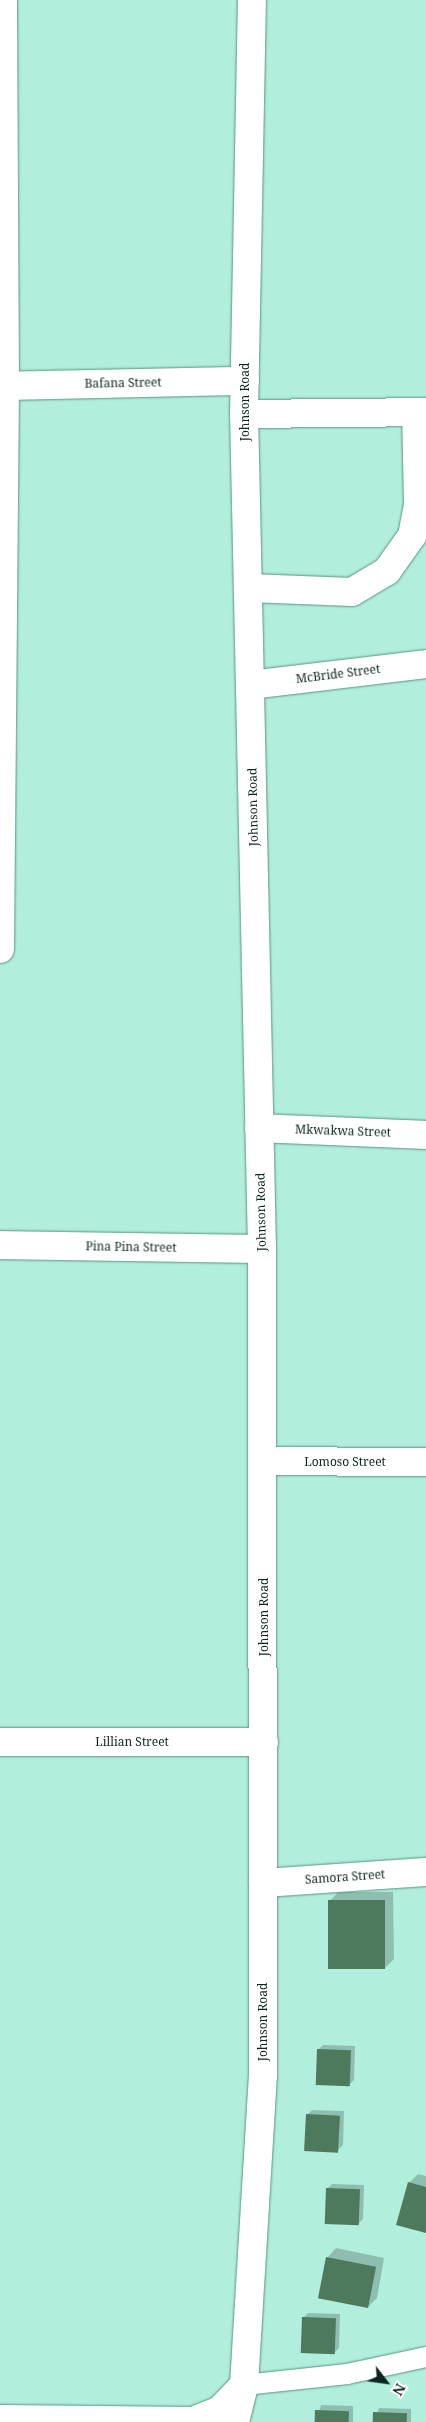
<!DOCTYPE html>
<style>
body{margin:0}
#map{position:relative;width:426px;height:2422px;overflow:hidden;background:#b1eedc;font-family:"Noto Serif",serif}
div>[style]{position:absolute}
[style*='--x']{left:calc(var(--x)*1px);top:calc(var(--y)*1px);width:calc(var(--w)*1px);rotate:calc(var(--a)*1deg)}
.shadow>*{inset:0;background:#0003}
.building>*{inset:0;background:#4d795d;transform-origin:0 0}
.roads{filter:drop-shadow(0 0 1px #5a9585) drop-shadow(0 0 1px #5a9585)}
.service>*{height:20px;margin:-10px;padding:0 10px;transform-origin:10px;border-radius:10px;background:#fff}
.minor>*{height:28px;margin:-14px;padding:0 14px;transform-origin:14px;border-radius:14px;background:#fff}
span{translate:-50% -50%;white-space:nowrap;text-align:center;line-height:1.15;-webkit-text-stroke:4px #fff;paint-order:stroke}
.street-label{font-size:12px;color:#0d2620}
.north{position:absolute;left:361px;top:2357px;width:50px;height:50px;-webkit-text-stroke:4px #fff;paint-order:stroke;rotate:120deg;font-size:14px;font-weight:700;line-height:20px;text-align:center;color:#0d2620}
.north::after{content:'';display:block;margin:auto;width:18px;height:22px;background:#0d2620;clip-path:polygon(50% 0,100% 100%,50% 72%,0 100%)}
</style>
<div id="map">
<div class="shadow">
<div style="clip-path:polygon(338px 1892px,393px 1892px,394px 1959px,385px 1968px,330px 1901px)"></div>
<div style="clip-path:polygon(323px 2045px,355px 2046px,354px 2080px,349px 2085px,318px 2050px)"></div>
<div style="clip-path:polygon(312px 2110px,344px 2111px,343px 2145px,338px 2150px,307px 2115px)"></div>
<div style="clip-path:polygon(418px 2174px,426px 2176px,426px 2232px,409px 2183px)"></div>
<div style="clip-path:polygon(332px 2184px,364px 2185px,363px 2219px,358px 2224px,327px 2189px)"></div>
<div style="clip-path:polygon(336px 2248px,384px 2258px,377px 2298px,368px 2307px,328px 2257px)"></div>
<div style="clip-path:polygon(308px 2313px,340px 2314px,339px 2348px,334px 2353px,303px 2318px)"></div>
<div style="clip-path:polygon(321px 2405px,353px 2406px,353px 2422px,316px 2422px)"></div>
<div style="clip-path:polygon(379px 2408px,411px 2409px,411px 2422px,374px 2422px)"></div>
</div>
<div class="building">
<div style="left:385px;top:1900px;width:69px;height:57px;rotate:90deg"></div>
<div style="left:317px;top:2049px;width:34px;height:36px;rotate:2deg"></div>
<div style="left:306px;top:2114px;width:34px;height:37px;rotate:3deg"></div>
<div style="clip-path:polygon(408px 2182px,426px 2187px,426px 2233px,396px 2225px)"></div>
<div style="left:326px;top:2188px;width:34px;height:36px;rotate:2deg"></div>
<div style="left:326px;top:2257px;width:51px;height:42px;rotate:11deg"></div>
<div style="left:302px;top:2317px;width:34px;height:36px;rotate:2deg"></div>
<div style="left:315px;top:2410px;width:34px;height:12px;rotate:2deg"></div>
<div style="left:373px;top:2412px;width:34px;height:10px;rotate:2deg"></div>
</div>
<div class="roads">
<div class="service">
<div style="--x:244;--y:2385;--w:104;--a:-6.1"></div>
<div style="--x:347;--y:2374;--w:81;--a:-12.1"></div>
</div>
<div class="minor">
<div style="--x:0;--y:386;--w:245;--a:-1.2"></div>
<div style="--x:244;--y:414;--w:182;--a:-0.6"></div>
<div style="--x:249;--y:588;--w:103;--a:2.2"></div>
<div style="--x:352;--y:592;--w:41;--a:-31"></div>
<div style="--x:387;--y:571;--w:43;--a:-54.5"></div>
<div style="--x:412;--y:536;--w:33;--a:-79"></div>
<div style="--x:418;--y:504;--w:92;--a:-91.2"></div>
<div style="--x:250;--y:685;--w:177;--a:-6.8"></div>
<div style="--x:0;--y:949;--w:563;--a:-89.49"></div>
<div style="--x:5;--y:386;--w:386;--a:-90.3"></div>
<div style="--x:259;--y:1128;--w:167;--a:2.4"></div>
<div style="--x:0;--y:1245;--w:262;--a:0.9"></div>
<div style="--x:264;--y:1461;--w:162;--a:0.4"></div>
<div style="--x:0;--y:1742;--w:264;--a:0"></div>
<div style="--x:263;--y:1883;--w:163;--a:-3.9"></div>
<div style="--x:0;--y:2419;--w:193;--a:0.6"></div>
<div style="--x:193;--y:2421;--w:29;--a:-22"></div>
<div style="--x:220;--y:2410;--w:35;--a:-46"></div>
<div style="--x:235;--y:2422;--w:38;--a:-76"></div>
<div style="--x:244;--y:2385;--w:311;--a:-86.5"></div>
<div style="--x:263;--y:2075;--w:826;--a:-90.07"></div>
<div style="--x:262;--y:1249;--w:835;--a:-91.23"></div>
<div style="--x:244;--y:414;--w:414;--a:-88.9"></div>
</div>
</div>
<div class="street-label">
<span style="left:123px;top:383px;rotate:-1deg">Bafana Street</span>
<span style="left:245px;top:402px;rotate:-90deg">Johnson Road</span>
<span style="left:338px;top:674px;rotate:-7deg">McBride Street</span>
<span style="left:253px;top:807px;rotate:-91deg">Johnson Road</span>
<span style="left:343px;top:1131px;rotate:2deg">Mkwakwa Street</span>
<span style="left:261px;top:1212px;rotate:-91deg">Johnson Road</span>
<span style="left:131px;top:1247px;rotate:1deg">Pina Pina Street</span>
<span style="left:345px;top:1462px">Lomoso Street</span>
<span style="left:264px;top:1617px;rotate:-90deg">Johnson Road</span>
<span style="left:132px;top:1742px">Lillian Street</span>
<span style="left:345px;top:1877px;rotate:-4deg">Samora Street</span>
<span style="left:263px;top:2022px;rotate:-90deg">Johnson Road</span>
</div>
<div class="north">N</div>
</div>
